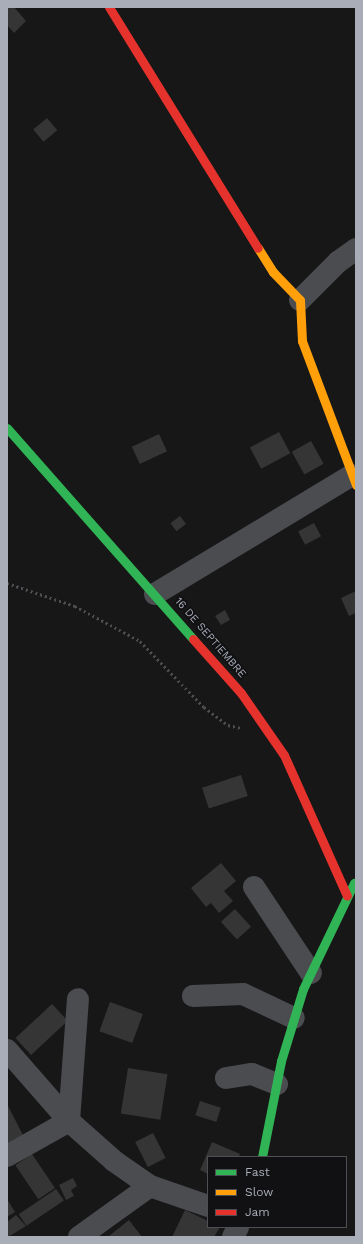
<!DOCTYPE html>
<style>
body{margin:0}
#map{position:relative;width:363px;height:1244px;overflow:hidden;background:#171717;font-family:"Work Sans",sans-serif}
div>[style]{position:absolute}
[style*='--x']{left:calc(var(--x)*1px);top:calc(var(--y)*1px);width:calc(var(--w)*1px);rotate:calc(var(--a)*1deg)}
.building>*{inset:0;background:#353536;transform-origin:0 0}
.path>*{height:2.5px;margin-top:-1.25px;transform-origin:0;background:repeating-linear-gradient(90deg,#4d4e52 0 2px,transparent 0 5px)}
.street>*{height:22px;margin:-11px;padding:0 11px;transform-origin:11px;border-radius:11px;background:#4b4c50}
.fast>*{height:9px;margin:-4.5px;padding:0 4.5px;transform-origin:4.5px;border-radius:4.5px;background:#30b455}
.slow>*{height:9px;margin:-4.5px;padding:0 4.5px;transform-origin:4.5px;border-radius:4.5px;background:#ff9f0a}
.jam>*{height:9px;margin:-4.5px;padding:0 4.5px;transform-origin:4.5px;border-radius:4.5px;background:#e5322d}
span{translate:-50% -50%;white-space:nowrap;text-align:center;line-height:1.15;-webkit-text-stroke:3.5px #111113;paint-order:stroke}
.street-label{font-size:11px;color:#a8adb8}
.frame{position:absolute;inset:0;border:8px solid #a8adb8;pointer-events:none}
.legend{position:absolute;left:207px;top:1156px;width:140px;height:72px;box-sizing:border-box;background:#111113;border:1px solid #4d4f55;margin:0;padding:5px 7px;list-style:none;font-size:12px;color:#a8adb8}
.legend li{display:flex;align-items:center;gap:8px;height:20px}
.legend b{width:20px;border:1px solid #4d4f55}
</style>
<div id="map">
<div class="building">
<div style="clip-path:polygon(7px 7px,14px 7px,26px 21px,14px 33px,7px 25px)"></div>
<div style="left:47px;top:118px;width:16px;height:18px;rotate:50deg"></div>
<div style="left:279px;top:432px;width:24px;height:33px;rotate:62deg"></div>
<div style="left:159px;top:434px;width:19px;height:30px;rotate:65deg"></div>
<div style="left:311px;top:441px;width:26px;height:22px;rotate:61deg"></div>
<div style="left:180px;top:516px;width:10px;height:12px;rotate:53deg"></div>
<div style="left:314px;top:523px;width:15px;height:18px;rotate:62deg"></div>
<div style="clip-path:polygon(356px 591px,356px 613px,349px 616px,341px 598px)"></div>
<div style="clip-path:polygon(225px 610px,230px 620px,221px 625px,215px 616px)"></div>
<div style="left:241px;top:775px;width:22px;height:41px;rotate:72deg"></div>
<div style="clip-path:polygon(221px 863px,236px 881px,224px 891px,233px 901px,219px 913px,211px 903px,206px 907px,191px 888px)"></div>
<div style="left:235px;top:909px;width:24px;height:19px;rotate:48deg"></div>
<div style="left:110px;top:1002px;width:35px;height:31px;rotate:20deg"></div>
<div style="left:52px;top:1004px;width:23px;height:50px;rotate:47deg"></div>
<div style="left:128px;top:1068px;width:40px;height:46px;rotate:9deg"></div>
<div style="left:200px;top:1101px;width:22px;height:15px;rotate:18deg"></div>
<div style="clip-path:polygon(7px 1104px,25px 1139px,7px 1148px)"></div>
<div style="left:153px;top:1133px;width:28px;height:20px;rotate:63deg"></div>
<div style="clip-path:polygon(212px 1142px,240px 1154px,239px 1157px,208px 1157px,208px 1174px,200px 1170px)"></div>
<div style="left:32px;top:1154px;width:41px;height:20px;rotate:56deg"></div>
<div style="clip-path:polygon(73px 1178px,77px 1186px,71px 1190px,74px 1196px,66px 1200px,59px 1185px)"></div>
<div style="left:56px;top:1189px;width:14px;height:45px;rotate:56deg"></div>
<div style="clip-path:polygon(7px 1199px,15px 1212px,7px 1217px)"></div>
<div style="clip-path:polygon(185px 1210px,208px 1221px,208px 1227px,220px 1227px,214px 1237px,172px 1237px)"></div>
<div style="clip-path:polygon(16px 1215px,26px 1226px,8px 1237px,7px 1222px)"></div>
<div style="clip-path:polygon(129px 1220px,142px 1237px,110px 1237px,109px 1236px)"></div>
</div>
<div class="path">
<div style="--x:7;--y:583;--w:72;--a:18.7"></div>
<div style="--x:75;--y:606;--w:74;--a:28.3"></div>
<div style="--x:140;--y:641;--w:92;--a:45.9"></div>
<div style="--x:204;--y:707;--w:30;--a:37"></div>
<div style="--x:228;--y:725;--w:13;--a:13"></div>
</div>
<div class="street">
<div style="--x:300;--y:300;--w:54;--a:-45"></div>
<div style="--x:338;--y:262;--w:22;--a:-36"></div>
<div style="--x:155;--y:594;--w:230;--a:-31.1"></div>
<div style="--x:254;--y:887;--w:103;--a:56.5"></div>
<div style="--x:193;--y:996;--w:50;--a:-2.3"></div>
<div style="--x:243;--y:994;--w:56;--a:25.2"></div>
<div style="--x:7;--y:1050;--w:94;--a:48.9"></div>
<div style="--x:69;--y:1121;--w:60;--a:41.6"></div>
<div style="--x:114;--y:1161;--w:44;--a:34.8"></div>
<div style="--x:150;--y:1186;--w:61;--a:19"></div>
<div style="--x:226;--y:1078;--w:26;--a:-9"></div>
<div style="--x:252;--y:1074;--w:27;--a:22"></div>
<div style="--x:7;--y:1156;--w:71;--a:-29.4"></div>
<div style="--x:69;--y:1121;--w:122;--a:-85.8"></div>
<div style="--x:79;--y:1237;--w:87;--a:-35.7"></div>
<div style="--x:233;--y:1237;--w:11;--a:-63"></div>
</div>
<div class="fast">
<div style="--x:7;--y:428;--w:281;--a:48.6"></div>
<div style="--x:262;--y:1157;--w:98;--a:-78.8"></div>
<div style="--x:281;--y:1061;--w:75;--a:-73"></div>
<div style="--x:303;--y:989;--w:118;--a:-64.3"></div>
</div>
<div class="slow">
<div style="--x:258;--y:248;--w:28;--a:58"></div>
<div style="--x:273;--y:272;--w:39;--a:46"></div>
<div style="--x:300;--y:300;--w:41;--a:87.2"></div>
<div style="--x:302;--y:341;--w:154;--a:69.4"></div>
</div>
<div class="jam">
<div style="--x:109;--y:7;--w:283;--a:58.3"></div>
<div style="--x:193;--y:639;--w:72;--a:48.4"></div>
<div style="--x:241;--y:693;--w:75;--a:55.3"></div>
<div style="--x:284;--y:755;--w:154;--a:65.9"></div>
</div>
<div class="street-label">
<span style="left:210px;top:638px;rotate:49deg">16 DE SEPTIEMBRE</span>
</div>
<div class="frame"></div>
<ul class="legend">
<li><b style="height:5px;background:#30b455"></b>Fast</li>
<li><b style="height:5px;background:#ff9f0a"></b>Slow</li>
<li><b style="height:5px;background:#e5322d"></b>Jam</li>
</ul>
</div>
